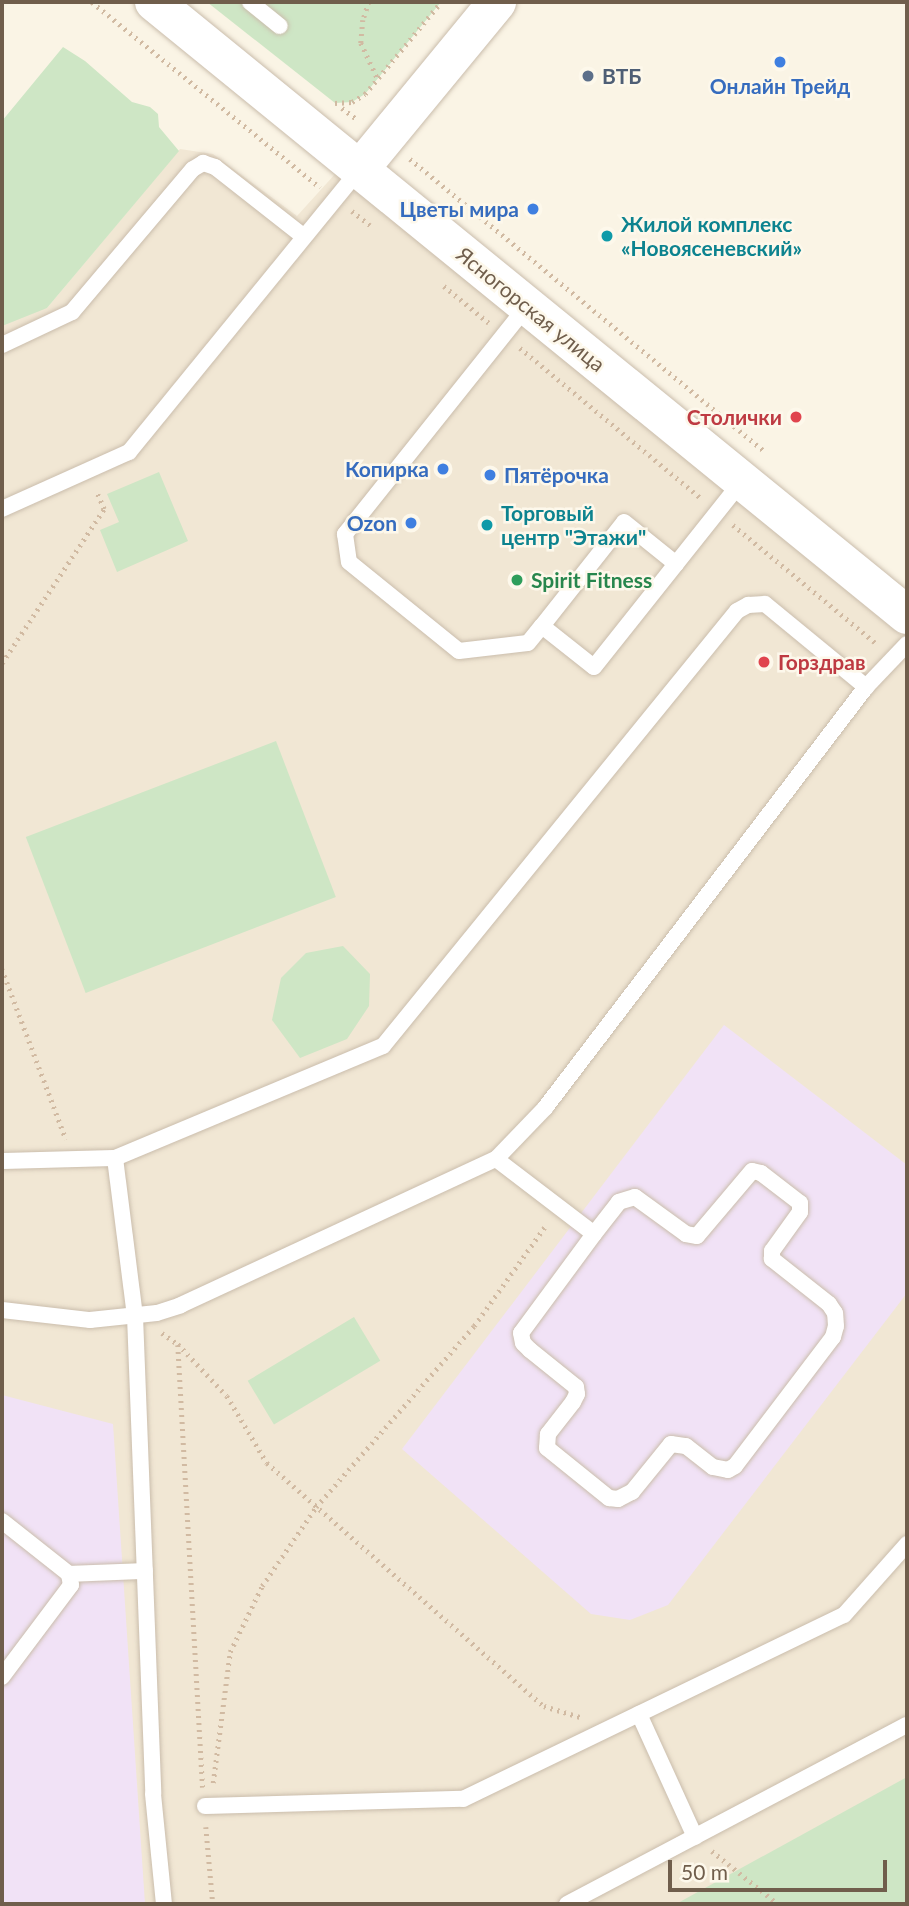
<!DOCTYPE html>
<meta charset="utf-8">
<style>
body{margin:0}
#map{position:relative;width:909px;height:1906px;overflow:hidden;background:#faf4e5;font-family:Lato,sans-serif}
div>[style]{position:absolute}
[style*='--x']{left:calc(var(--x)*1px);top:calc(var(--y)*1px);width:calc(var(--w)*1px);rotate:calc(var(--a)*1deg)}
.residential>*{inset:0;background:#f1e7d4}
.education>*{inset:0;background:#f1e2f6}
.green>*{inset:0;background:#cee6c5;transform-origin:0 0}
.path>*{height:4.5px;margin-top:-2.25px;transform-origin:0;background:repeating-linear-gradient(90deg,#d1baa2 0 2px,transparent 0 7px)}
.roads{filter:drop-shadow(0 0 2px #cabdac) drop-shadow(0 0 2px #cabdac)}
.lane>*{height:16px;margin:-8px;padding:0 8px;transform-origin:8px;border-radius:8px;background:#fff}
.secondary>*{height:38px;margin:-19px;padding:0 19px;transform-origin:19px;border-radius:19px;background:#fff}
.dots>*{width:19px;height:19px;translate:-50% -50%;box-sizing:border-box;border:4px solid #fdf8eb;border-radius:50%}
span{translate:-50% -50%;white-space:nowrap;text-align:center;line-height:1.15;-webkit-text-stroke:5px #fdf8eb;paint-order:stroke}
.service-label{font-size:21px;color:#4e5e75;font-weight:700}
.left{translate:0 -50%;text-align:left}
.shop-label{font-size:21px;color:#366cbe;font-weight:700}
.right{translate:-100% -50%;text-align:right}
.culture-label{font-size:21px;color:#0d838f;font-weight:700}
.street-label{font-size:21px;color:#705e4c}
.health-label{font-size:21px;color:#be3a42;font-weight:700}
.leisure-label{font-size:21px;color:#27864d;font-weight:700}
.frame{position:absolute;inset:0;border:4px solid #705e4c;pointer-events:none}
.scale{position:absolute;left:668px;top:1860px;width:219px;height:32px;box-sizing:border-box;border:4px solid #705e4c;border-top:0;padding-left:9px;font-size:21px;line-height:24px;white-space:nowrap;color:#705e4c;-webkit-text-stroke:5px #fdf8eb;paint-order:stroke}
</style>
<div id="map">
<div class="residential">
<div style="clip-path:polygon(180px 149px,213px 154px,297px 216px,336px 173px,907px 640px,907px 1904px,2px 1904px,2px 313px,47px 308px)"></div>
</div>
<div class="education">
<div style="clip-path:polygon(724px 1025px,907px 1165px,907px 1293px,668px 1605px,630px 1620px,591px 1614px,402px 1449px)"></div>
<div style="clip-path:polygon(2px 1395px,113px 1424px,145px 1904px,2px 1904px)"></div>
</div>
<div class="green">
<div style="clip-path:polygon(207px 2px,441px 2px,365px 94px,352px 102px,335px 103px)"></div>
<div style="clip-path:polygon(63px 47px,85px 61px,132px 102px,150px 107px,158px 114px,159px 127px,179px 151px,47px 308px,2px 326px,2px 121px)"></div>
<div style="clip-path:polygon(159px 472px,188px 541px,117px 572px,100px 530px,119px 522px,107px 494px)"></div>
<div style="left:276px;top:741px;width:167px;height:268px;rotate:69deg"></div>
<div style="clip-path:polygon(343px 946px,370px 974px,369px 1006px,347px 1039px,300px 1058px,272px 1020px,281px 978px,306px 953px)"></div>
<div style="left:354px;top:1317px;width:51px;height:124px;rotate:59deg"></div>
<div style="clip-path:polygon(907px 1777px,907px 1904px,676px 1904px)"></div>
</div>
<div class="path">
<div style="--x:92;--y:2;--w:294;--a:39.1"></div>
<div style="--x:369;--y:2;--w:19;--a:108"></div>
<div style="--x:363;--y:20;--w:23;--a:95"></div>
<div style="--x:361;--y:43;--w:38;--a:65"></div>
<div style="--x:335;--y:103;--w:17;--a:-3"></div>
<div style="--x:352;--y:102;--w:15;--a:-32"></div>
<div style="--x:365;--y:94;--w:119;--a:-50.4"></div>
<div style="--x:342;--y:108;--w:20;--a:37"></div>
<div style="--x:410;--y:159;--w:460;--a:39.5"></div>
<div style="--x:352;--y:211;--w:23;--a:38"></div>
<div style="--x:444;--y:286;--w:58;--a:39.4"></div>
<div style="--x:520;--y:348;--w:236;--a:39.7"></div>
<div style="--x:733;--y:525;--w:187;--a:39.6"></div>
<div style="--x:2;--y:663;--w:185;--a:-56.5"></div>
<div style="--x:104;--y:509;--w:20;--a:-114"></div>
<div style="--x:2;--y:969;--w:182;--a:69.4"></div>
<div style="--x:162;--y:1333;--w:19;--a:35"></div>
<div style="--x:178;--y:1344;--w:71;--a:46.7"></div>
<div style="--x:227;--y:1396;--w:78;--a:59.2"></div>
<div style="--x:267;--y:1463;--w:368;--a:41.3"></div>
<div style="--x:544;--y:1706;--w:39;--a:17"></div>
<div style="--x:178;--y:1345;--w:443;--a:86.8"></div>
<div style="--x:213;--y:1783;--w:132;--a:-82.6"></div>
<div style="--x:230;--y:1652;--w:73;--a:-64.1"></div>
<div style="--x:262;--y:1586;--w:96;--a:-55.6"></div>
<div style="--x:316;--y:1507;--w:240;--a:-48.9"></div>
<div style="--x:474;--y:1326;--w:124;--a:-54.5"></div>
<div style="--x:206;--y:1827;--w:77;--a:84.8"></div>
<div style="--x:712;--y:1851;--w:85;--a:38.8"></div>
</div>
<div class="roads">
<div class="lane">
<div style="--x:250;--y:2;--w:38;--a:39"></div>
<div style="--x:527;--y:306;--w:292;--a:128.6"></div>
<div style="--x:345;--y:534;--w:28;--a:82"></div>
<div style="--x:349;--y:562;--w:141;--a:39"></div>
<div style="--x:459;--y:651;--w:69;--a:-6.6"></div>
<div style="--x:528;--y:643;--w:22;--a:-51"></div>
<div style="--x:542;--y:626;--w:66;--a:38.3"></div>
<div style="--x:594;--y:667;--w:238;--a:-51.5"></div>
<div style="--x:2;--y:345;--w:77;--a:-25.2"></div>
<div style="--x:72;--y:312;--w:187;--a:-49.8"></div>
<div style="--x:193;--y:169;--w:12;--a:-31"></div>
<div style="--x:203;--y:163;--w:13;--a:18"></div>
<div style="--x:215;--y:167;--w:112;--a:38.1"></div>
<div style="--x:2;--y:509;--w:139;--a:-24.2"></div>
<div style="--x:129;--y:452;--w:365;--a:-50.8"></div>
<div style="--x:542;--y:626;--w:132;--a:-51.7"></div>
<div style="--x:624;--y:522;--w:67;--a:38.9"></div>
<div style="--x:115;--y:1158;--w:290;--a:-22.7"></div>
<div style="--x:383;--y:1046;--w:561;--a:-50.86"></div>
<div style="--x:737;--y:611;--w:13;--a:-29"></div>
<div style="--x:748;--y:605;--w:17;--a:-3"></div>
<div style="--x:765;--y:604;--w:131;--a:39.4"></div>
<div style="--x:496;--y:1159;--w:123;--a:37.4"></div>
<div style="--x:594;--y:1234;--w:123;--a:126.4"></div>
<div style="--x:521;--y:1333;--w:10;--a:79"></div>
<div style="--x:523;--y:1343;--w:10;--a:45"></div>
<div style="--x:530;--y:1350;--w:59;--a:38.8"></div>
<div style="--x:576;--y:1387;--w:7;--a:82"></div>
<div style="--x:577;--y:1394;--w:9;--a:117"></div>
<div style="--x:573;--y:1402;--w:41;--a:128"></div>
<div style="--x:548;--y:1434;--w:14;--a:94"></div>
<div style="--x:547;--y:1448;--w:80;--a:38.9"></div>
<div style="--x:609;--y:1498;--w:9;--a:6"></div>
<div style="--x:618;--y:1499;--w:16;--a:-27"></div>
<div style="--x:632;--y:1492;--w:62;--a:-50.9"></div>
<div style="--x:671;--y:1444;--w:15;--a:8"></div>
<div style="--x:686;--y:1446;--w:34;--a:38"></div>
<div style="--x:713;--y:1467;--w:15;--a:11"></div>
<div style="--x:728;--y:1470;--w:8;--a:-30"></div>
<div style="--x:735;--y:1466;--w:162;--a:-52.8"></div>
<div style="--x:833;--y:1337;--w:11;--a:-75"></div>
<div style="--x:836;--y:1326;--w:13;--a:-94"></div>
<div style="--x:835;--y:1313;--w:11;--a:-124"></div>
<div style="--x:829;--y:1304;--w:73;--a:-141.7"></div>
<div style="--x:772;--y:1259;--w:8;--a:-90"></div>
<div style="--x:772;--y:1251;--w:48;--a:-54.3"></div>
<div style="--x:800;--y:1212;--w:9;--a:-90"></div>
<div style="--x:800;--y:1203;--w:49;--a:-142.4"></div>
<div style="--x:761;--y:1173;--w:9;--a:-167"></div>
<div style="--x:752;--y:1171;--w:85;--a:130.2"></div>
<div style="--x:697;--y:1236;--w:11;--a:-170"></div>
<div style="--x:686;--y:1234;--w:63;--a:-144"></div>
<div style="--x:635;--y:1197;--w:17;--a:163"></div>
<div style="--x:619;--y:1202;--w:41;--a:128"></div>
<div style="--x:2;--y:1161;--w:113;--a:-1.5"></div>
<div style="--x:115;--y:1158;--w:159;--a:82.8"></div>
<div style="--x:135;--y:1316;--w:478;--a:87.8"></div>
<div style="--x:153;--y:1794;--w:111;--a:84.3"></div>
<div style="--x:2;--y:1310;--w:89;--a:6.5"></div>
<div style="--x:90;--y:1320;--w:67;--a:-6"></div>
<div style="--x:157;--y:1313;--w:25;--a:-18"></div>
<div style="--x:181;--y:1305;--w:347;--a:-24.9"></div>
<div style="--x:496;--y:1159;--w:71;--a:-46.1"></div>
<div style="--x:545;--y:1108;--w:529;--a:-52.68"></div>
<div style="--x:866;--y:687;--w:59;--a:-46.4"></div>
<div style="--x:2;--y:1521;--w:85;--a:38.3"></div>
<div style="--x:69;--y:1574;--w:11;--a:80"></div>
<div style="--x:71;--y:1585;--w:115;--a:126.9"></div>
<div style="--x:69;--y:1574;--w:76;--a:-2.3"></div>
<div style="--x:639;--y:1714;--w:135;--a:65.5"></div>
<div style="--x:205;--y:1806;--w:258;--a:-1.6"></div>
<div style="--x:463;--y:1799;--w:423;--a:-25.8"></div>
<div style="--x:844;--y:1615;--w:95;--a:-48.4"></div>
<div style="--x:567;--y:1904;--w:384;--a:-27.8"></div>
</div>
<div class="secondary">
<div style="--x:154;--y:2;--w:971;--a:39.15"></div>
<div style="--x:360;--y:169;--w:216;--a:-50.6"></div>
</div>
</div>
<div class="dots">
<div style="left:780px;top:62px;background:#3f7fe0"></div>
<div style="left:588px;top:76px;background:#5c6f8a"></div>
<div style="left:533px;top:209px;background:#3f7fe0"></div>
<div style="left:607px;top:236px;background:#0f9aa8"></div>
<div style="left:796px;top:417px;background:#e0444e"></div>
<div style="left:443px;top:469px;background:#3f7fe0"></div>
<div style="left:490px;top:475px;background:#3f7fe0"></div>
<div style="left:411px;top:523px;background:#3f7fe0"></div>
<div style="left:487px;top:525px;background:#0f9aa8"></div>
<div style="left:517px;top:580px;background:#2e9e5b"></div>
<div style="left:764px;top:662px;background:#e0444e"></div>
</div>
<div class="service-label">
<span class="left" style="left:602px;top:76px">ВТБ</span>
</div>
<div class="shop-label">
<span style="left:780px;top:86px">Онлайн Трейд</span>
<span class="right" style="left:519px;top:209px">Цветы мира</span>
<span class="right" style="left:429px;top:469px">Копирка</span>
<span class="left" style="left:504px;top:475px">Пятёрочка</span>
<span class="right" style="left:397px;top:523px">Ozon</span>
</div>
<div class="culture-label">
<span class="left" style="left:621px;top:236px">Жилой комплекс<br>«Новоясеневский»</span>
<span class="left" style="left:501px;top:525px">Торговый<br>центр "Этажи"</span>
</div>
<div class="street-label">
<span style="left:531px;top:309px;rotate:39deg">Ясногорская улица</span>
</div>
<div class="health-label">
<span class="right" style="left:782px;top:417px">Столички</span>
<span class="left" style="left:778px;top:662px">Горздрав</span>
</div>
<div class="leisure-label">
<span class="left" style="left:531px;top:580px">Spirit Fitness</span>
</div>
<div class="frame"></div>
<div class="scale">50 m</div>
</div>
